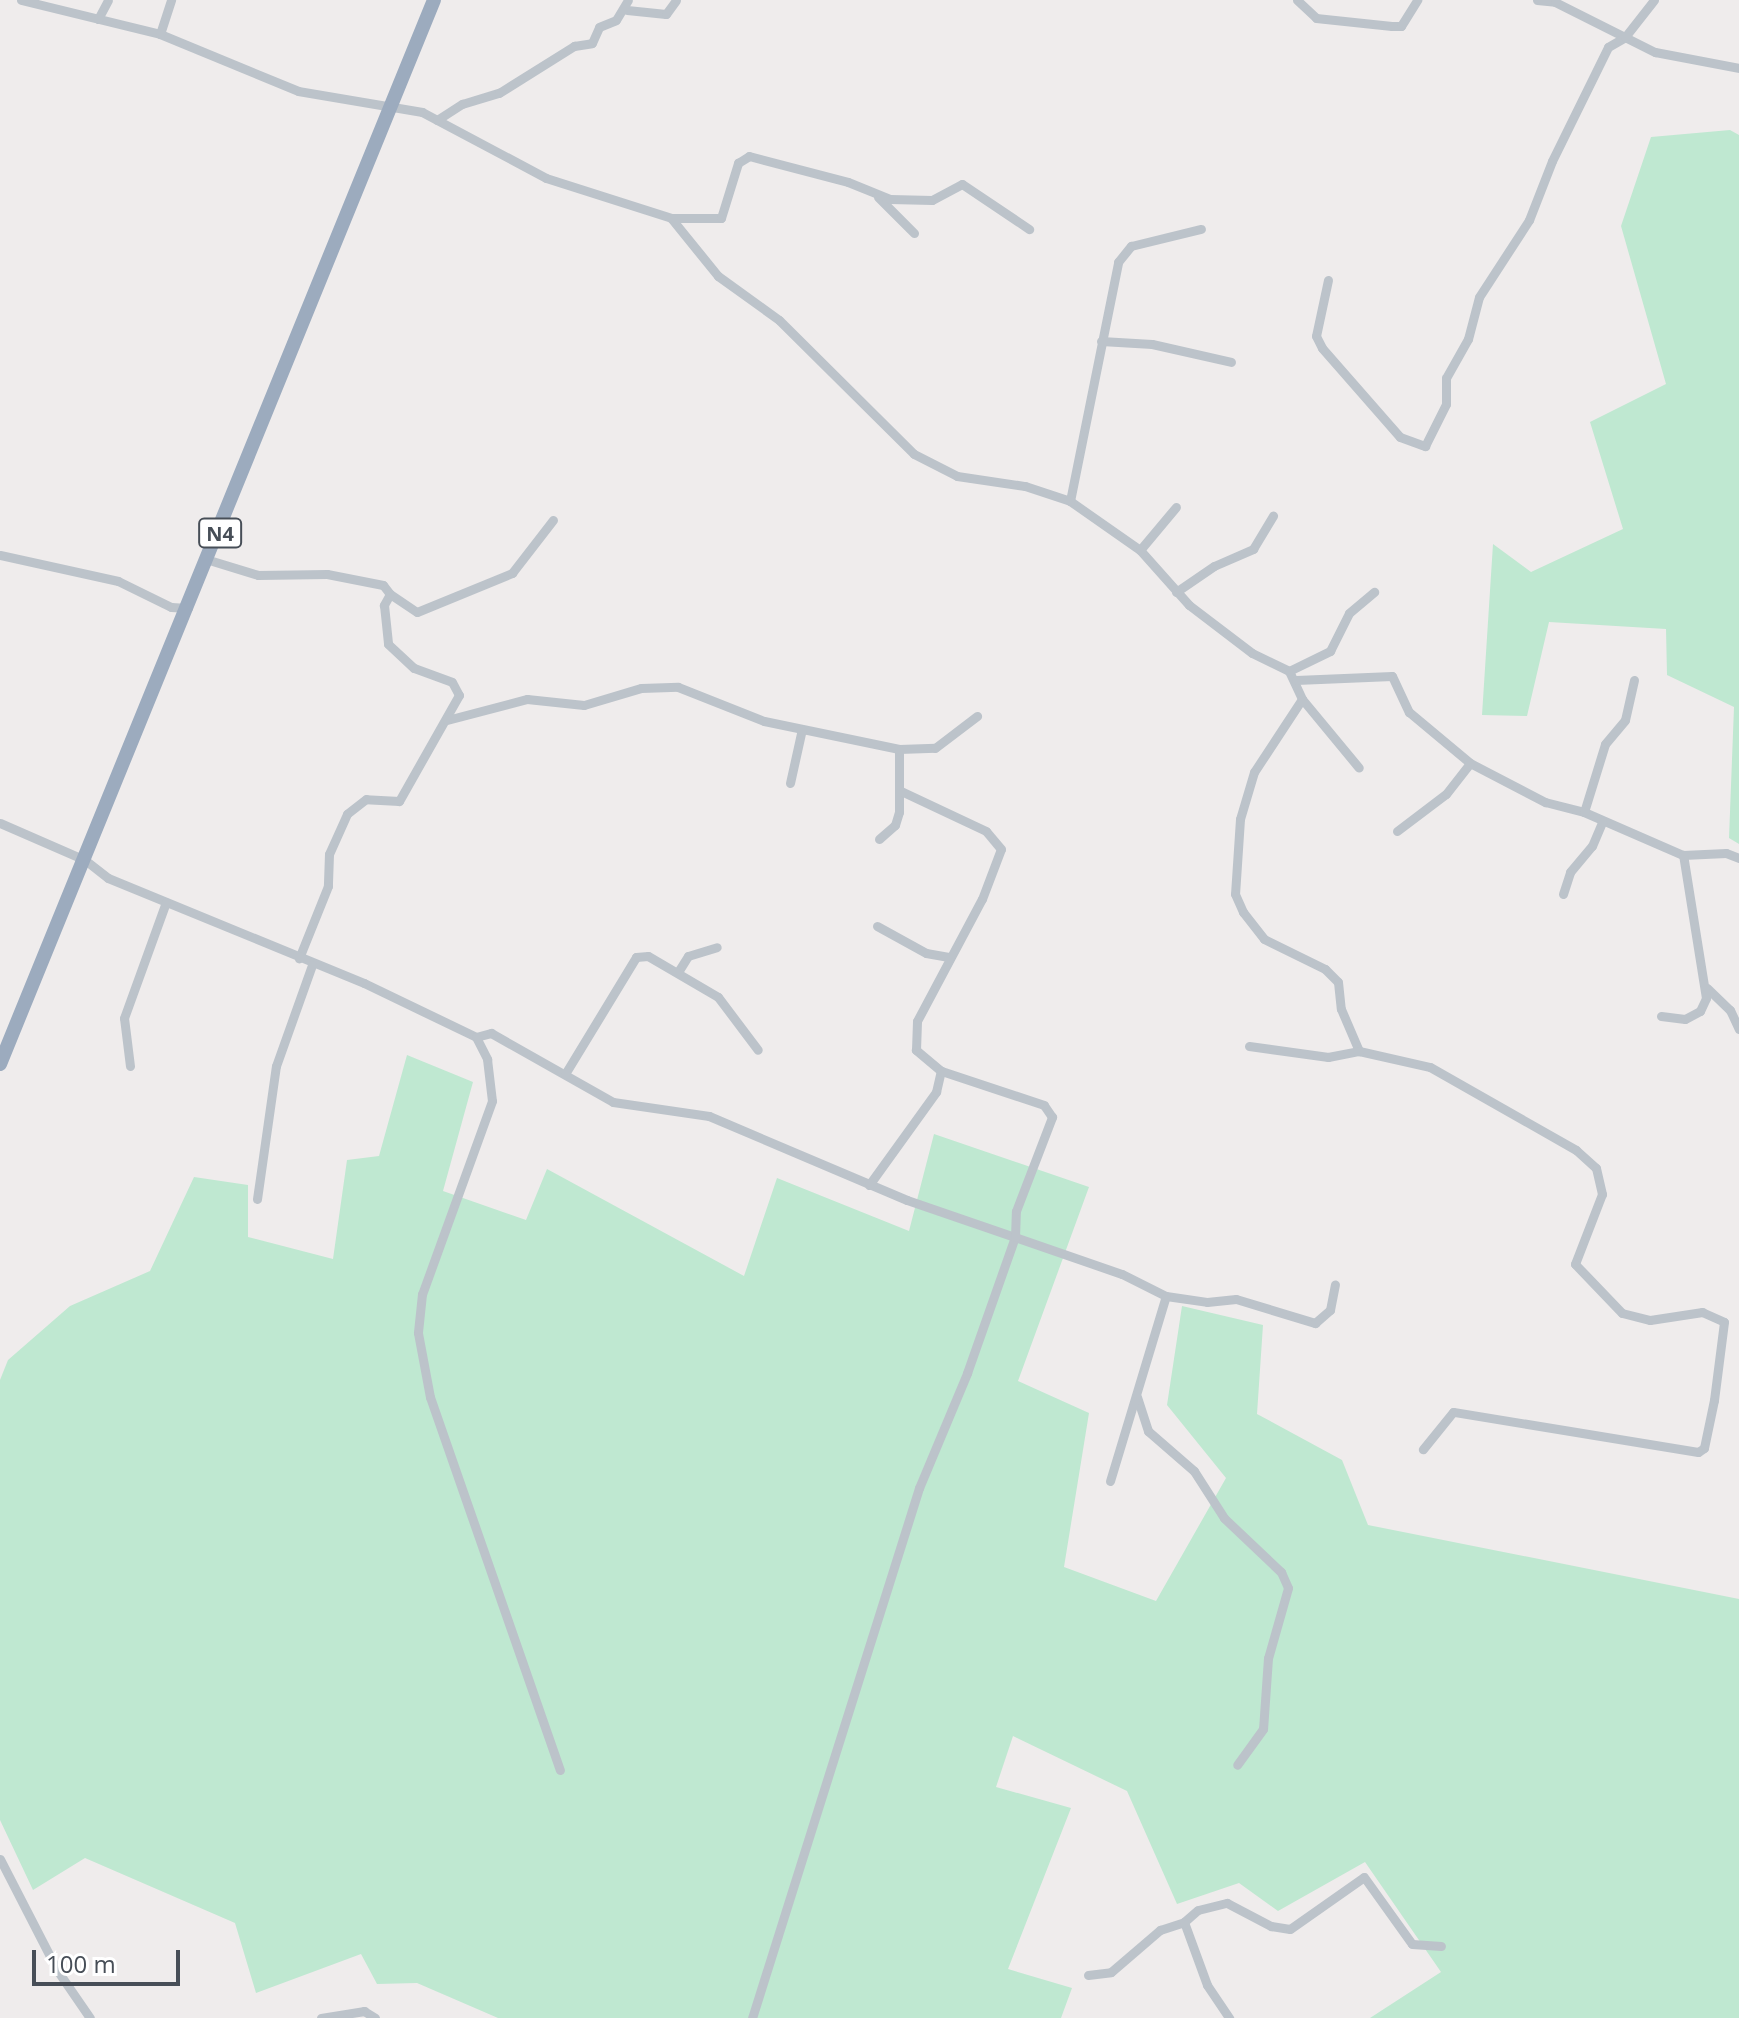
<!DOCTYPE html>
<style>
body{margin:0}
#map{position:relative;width:1739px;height:2018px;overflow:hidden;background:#efecec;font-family:"Open Sans",sans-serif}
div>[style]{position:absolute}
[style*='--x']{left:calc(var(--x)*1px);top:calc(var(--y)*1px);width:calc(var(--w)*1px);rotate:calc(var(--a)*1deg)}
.green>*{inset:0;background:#bfe8d1}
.minor>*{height:9px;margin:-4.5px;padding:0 4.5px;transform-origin:4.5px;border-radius:4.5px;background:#bcc3ca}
.trunk>*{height:14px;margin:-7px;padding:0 7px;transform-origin:7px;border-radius:7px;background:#9cabbe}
span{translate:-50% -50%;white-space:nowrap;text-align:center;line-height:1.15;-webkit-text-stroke:6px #fff;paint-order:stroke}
.shield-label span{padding:2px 6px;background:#fff;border:2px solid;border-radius:6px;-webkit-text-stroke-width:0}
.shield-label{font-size:20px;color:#474e57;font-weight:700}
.scale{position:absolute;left:32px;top:1950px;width:148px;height:36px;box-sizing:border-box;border:4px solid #474e57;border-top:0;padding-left:10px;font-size:24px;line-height:28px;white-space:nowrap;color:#474e57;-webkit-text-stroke:6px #fff;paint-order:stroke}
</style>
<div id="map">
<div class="green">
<div style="clip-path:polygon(1730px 130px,1739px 135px,1739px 844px,1729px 838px,1734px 707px,1667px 675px,1666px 629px,1549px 622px,1527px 716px,1482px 715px,1493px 544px,1531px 572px,1623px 529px,1590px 422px,1666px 384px,1621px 226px,1651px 137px)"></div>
<div style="clip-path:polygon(407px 1055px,473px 1082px,443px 1191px,526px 1220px,547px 1169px,744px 1276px,777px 1178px,909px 1231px,934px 1134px,1089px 1187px,1018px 1381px,1089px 1413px,1064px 1567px,1156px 1601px,1226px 1478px,1167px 1405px,1182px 1306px,1263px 1325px,1257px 1414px,1342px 1460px,1368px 1525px,1739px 1599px,1739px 2018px,1370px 2018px,1441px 1972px,1365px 1862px,1278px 1911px,1239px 1883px,1177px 1904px,1127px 1791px,1013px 1736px,996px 1787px,1071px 1808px,1008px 1969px,1072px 1988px,1061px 2018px,498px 2018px,417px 1983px,377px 1984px,361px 1954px,256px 1993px,235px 1923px,85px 1858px,33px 1890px,0 1820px,0 1380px,8px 1360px,70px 1306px,150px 1271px,194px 1177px,248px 1185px,248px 1237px,333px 1259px,347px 1160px,379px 1156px)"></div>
</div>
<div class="minor">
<div style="--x:21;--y:0;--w:143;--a:13.7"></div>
<div style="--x:160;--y:34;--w:149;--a:22.4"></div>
<div style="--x:298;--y:91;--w:126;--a:9.6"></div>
<div style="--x:422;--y:112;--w:140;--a:28"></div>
<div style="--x:546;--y:178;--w:131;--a:17.7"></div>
<div style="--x:671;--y:218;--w:75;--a:51"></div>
<div style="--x:718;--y:276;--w:75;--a:35.8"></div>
<div style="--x:779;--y:320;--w:190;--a:44.8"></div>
<div style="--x:914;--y:454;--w:48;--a:27.1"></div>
<div style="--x:957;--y:476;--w:69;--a:8.4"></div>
<div style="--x:1025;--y:486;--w:47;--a:18.4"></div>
<div style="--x:1070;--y:501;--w:85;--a:35"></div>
<div style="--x:1140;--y:550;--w:74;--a:48.3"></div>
<div style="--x:1189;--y:605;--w:79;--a:37.3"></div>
<div style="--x:1252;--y:653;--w:41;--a:25.9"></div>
<div style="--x:1289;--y:671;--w:31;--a:65"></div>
<div style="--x:1302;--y:699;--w:87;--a:123.3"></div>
<div style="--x:1254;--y:772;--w:49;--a:106.6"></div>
<div style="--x:1240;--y:819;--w:75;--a:93.8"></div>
<div style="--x:1235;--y:894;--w:20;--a:66"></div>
<div style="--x:1243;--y:912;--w:34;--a:52"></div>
<div style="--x:1264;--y:939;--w:68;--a:26.2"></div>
<div style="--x:1325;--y:969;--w:18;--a:45"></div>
<div style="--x:1338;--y:982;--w:27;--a:84"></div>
<div style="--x:1341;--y:1009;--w:46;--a:66.8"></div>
<div style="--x:1359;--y:1051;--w:73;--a:12.7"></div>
<div style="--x:1430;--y:1067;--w:168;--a:29.6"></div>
<div style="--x:1576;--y:1150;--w:27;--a:42"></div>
<div style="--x:1596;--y:1168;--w:27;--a:77"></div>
<div style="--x:1602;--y:1194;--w:75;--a:111.1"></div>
<div style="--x:1575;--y:1264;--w:68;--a:46.2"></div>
<div style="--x:1622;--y:1313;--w:29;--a:14"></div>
<div style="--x:1650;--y:1320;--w:53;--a:-8.7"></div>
<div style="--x:1702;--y:1312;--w:24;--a:24"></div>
<div style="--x:1724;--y:1322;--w:79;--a:97.3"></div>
<div style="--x:1714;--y:1400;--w:49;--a:101.8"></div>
<div style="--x:1704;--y:1448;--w:7;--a:146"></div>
<div style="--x:1698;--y:1452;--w:248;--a:-170.7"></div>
<div style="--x:1453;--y:1412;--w:48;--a:129"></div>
<div style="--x:1297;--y:0;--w:26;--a:43"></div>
<div style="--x:1316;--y:18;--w:76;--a:6"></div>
<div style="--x:1392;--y:26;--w:9;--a:0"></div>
<div style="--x:1401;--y:26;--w:31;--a:-58"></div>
<div style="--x:1537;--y:0;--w:18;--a:6"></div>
<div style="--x:1555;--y:2;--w:112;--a:26.6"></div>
<div style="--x:1655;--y:52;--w:86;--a:10.8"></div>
<div style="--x:627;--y:10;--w:39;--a:6"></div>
<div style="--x:666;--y:14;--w:17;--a:-54"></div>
<div style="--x:98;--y:19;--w:21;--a:-62"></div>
<div style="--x:160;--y:34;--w:36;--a:-72"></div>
<div style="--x:437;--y:120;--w:30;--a:-33"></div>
<div style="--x:462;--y:104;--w:39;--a:-17"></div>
<div style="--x:499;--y:93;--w:89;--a:-32.1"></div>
<div style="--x:574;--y:46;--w:18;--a:-9"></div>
<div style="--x:592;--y:43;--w:17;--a:-66"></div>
<div style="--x:599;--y:27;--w:18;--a:-22"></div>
<div style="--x:616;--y:20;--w:23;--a:-59"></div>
<div style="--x:878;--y:197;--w:51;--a:45"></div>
<div style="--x:671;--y:218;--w:50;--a:0"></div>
<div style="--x:721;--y:218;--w:58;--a:-72.8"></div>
<div style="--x:738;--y:163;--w:13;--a:-32"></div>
<div style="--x:749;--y:156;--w:102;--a:14.7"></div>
<div style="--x:848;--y:182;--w:45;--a:22"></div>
<div style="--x:890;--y:199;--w:42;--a:1.4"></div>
<div style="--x:932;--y:200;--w:34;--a:-28"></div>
<div style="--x:962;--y:184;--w:81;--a:33.9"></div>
<div style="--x:1328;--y:280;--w:57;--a:102.1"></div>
<div style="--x:1316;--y:336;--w:13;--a:63"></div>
<div style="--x:1322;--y:348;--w:118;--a:48.8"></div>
<div style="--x:1400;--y:437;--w:27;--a:20"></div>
<div style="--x:1425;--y:446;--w:47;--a:-63.4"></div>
<div style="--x:1446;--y:404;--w:26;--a:-90"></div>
<div style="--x:1446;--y:378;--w:45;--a:-60.6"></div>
<div style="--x:1468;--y:339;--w:43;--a:-75.3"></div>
<div style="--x:1479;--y:297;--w:92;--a:-57"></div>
<div style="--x:1529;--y:220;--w:63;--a:-68.7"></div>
<div style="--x:1552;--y:161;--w:127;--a:-63.8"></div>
<div style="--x:1608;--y:47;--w:20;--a:-30"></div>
<div style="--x:1625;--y:37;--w:47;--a:-51.9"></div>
<div style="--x:1101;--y:341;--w:51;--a:3.4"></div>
<div style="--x:1152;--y:344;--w:81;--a:12.8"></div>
<div style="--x:1070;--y:501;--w:244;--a:-78.6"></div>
<div style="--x:1118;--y:262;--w:21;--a:-51"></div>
<div style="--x:1131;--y:246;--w:72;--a:-13.7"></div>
<div style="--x:1140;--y:550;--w:56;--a:-50.1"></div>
<div style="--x:0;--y:555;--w:121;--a:12.4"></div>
<div style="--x:118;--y:581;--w:59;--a:26.1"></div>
<div style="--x:171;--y:607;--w:17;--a:3"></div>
<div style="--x:209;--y:560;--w:51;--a:17"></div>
<div style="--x:258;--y:575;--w:69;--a:-0.8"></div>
<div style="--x:327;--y:574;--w:57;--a:11.1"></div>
<div style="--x:383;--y:585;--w:11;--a:52"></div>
<div style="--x:390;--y:594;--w:13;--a:119"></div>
<div style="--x:384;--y:605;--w:39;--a:84"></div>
<div style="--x:388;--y:644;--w:35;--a:43"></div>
<div style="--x:414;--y:668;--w:40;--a:20.2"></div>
<div style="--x:452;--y:682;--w:15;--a:62"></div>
<div style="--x:459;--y:695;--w:122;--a:119.5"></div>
<div style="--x:399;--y:801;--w:33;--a:-177"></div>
<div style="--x:366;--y:799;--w:24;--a:142"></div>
<div style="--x:347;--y:814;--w:44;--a:114.2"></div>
<div style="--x:329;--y:854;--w:32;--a:92"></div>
<div style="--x:328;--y:886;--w:78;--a:111.9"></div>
<div style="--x:1176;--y:592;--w:46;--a:-34.4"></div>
<div style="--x:1214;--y:566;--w:43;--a:-23.6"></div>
<div style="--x:1253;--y:549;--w:39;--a:-59"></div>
<div style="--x:390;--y:594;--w:32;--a:34"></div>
<div style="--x:417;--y:612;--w:103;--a:-22.3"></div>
<div style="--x:512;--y:573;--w:67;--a:-52.3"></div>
<div style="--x:1289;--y:671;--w:46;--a:-26"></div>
<div style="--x:1330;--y:651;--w:42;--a:-63.4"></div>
<div style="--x:1349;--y:613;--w:33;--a:-40"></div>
<div style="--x:1296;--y:680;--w:96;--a:-2.4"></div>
<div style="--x:1392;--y:676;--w:40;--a:65"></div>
<div style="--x:1409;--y:712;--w:80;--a:39.9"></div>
<div style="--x:1470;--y:763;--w:85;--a:27.5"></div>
<div style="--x:1545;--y:802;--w:40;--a:14.4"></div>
<div style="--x:1584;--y:812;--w:108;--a:23.5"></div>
<div style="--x:1683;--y:855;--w:43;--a:-2.7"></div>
<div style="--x:1726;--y:853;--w:14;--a:21"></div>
<div style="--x:1302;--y:699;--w:89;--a:50.4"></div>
<div style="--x:447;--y:720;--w:83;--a:-14.7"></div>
<div style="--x:527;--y:699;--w:57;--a:6"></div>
<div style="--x:584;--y:705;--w:59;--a:-16.6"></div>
<div style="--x:641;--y:688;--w:37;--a:-2"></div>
<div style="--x:678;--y:687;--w:92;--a:21.6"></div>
<div style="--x:764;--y:721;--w:138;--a:11.7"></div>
<div style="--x:899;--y:749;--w:36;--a:-2"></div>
<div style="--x:935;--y:748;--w:53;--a:-37.3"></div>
<div style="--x:790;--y:783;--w:55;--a:-77.5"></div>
<div style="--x:1584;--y:812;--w:71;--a:-72.8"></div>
<div style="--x:1605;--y:744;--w:31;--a:-50"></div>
<div style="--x:1625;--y:720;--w:41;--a:-77.3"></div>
<div style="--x:0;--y:823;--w:93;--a:23.5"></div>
<div style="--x:85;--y:860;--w:29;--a:38"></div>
<div style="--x:108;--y:878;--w:277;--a:22.3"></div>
<div style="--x:364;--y:983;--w:124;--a:25.7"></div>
<div style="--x:476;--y:1037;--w:16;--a:-15"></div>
<div style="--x:491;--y:1033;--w:140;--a:29.5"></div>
<div style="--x:613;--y:1102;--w:97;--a:8.3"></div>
<div style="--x:709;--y:1116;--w:215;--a:23"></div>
<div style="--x:907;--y:1200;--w:227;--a:19"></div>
<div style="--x:1122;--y:1274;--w:49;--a:26.6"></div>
<div style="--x:1166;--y:1296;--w:41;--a:8.3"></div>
<div style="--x:1207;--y:1302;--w:29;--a:-6"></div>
<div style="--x:1236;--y:1299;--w:83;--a:16.9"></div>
<div style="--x:1315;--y:1323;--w:20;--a:-41"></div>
<div style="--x:1330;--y:1310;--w:26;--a:-79"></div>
<div style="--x:1397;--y:831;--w:61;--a:-37.1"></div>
<div style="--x:1446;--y:794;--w:39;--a:-52"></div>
<div style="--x:879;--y:839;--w:21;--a:-41"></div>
<div style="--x:895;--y:825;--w:14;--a:-73"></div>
<div style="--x:899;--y:812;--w:63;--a:-90"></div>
<div style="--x:1563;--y:894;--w:23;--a:-72"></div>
<div style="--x:1570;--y:872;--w:34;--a:-50"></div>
<div style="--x:1592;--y:846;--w:26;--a:-67"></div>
<div style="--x:877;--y:926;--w:56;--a:28.9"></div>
<div style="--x:926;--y:953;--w:23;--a:10"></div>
<div style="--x:678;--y:972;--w:19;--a:-58"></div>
<div style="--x:688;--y:956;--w:30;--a:-17"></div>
<div style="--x:1707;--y:988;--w:32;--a:44"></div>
<div style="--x:1730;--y:1010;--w:21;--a:65"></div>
<div style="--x:1661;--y:1016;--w:24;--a:7"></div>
<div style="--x:1685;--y:1019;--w:17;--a:-28"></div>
<div style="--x:1700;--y:1011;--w:14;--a:-65"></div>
<div style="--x:1706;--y:998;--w:145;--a:-99.1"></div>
<div style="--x:476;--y:1037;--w:25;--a:63"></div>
<div style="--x:487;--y:1059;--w:42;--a:83.2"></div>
<div style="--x:492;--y:1101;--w:205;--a:109.9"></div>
<div style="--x:422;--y:1294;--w:39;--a:96"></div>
<div style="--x:418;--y:1333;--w:65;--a:79.4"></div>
<div style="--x:430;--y:1397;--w:395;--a:70.8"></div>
<div style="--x:1249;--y:1046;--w:80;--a:7.9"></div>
<div style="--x:1328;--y:1057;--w:32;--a:-11"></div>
<div style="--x:130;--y:1066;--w:48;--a:-97.1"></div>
<div style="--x:124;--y:1018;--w:123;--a:-70.1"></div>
<div style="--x:565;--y:1074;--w:137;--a:-58.7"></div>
<div style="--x:636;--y:957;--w:12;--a:-5"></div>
<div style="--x:648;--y:956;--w:81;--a:30.4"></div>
<div style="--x:718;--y:997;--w:66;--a:53"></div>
<div style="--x:869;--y:1185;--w:115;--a:-54.2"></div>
<div style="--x:936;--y:1092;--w:22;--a:-77"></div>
<div style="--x:941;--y:1071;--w:33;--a:-140"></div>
<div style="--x:916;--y:1050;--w:29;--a:-88"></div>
<div style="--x:917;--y:1021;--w:138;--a:-62"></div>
<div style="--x:982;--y:899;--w:53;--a:-69.2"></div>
<div style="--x:1001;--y:849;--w:23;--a:-130"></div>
<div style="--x:986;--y:831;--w:94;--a:-154.8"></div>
<div style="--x:257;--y:1199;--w:134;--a:-81.9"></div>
<div style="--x:276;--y:1066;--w:107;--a:-70.4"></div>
<div style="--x:1137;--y:1397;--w:36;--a:72"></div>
<div style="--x:1148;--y:1431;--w:61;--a:41"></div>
<div style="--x:1194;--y:1471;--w:56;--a:57.4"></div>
<div style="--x:1224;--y:1518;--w:79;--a:43.5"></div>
<div style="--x:1281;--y:1572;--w:17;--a:66"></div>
<div style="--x:1288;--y:1588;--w:73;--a:105.9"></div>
<div style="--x:1268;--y:1658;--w:71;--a:94"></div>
<div style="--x:1263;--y:1729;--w:44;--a:125.8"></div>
<div style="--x:1110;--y:1481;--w:193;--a:-73.2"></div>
<div style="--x:0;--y:1859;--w:125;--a:62.8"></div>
<div style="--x:57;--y:1970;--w:58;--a:55.5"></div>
<div style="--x:1184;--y:1922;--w:18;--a:-41"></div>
<div style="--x:1198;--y:1910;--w:30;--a:-14"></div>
<div style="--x:1227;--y:1903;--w:50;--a:27.6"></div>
<div style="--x:1271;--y:1926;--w:19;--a:9"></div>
<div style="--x:1290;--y:1929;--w:90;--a:-35.1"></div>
<div style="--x:1364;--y:1877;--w:82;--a:54.4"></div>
<div style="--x:1412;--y:1944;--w:29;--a:4"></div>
<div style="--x:1088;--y:1975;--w:23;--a:-7"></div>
<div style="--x:1111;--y:1972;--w:65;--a:-40.6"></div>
<div style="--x:1160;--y:1930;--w:25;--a:-18"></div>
<div style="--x:1184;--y:1922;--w:67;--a:69.9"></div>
<div style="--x:1207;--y:1985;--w:40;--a:56"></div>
<div style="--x:321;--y:2018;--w:44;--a:-9.2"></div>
<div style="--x:364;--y:2011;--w:13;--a:32"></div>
<div style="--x:752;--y:2018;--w:556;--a:-72.51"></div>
<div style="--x:919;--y:1488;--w:125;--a:-67.3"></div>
<div style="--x:967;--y:1373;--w:144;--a:-70.6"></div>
<div style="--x:1015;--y:1237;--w:26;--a:-88"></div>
<div style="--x:1016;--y:1211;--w:101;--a:-69"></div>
<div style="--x:1052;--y:1117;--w:14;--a:-124"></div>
<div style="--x:1044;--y:1105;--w:108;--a:-161.7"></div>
</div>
<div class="trunk">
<div style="--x:0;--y:1064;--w:1149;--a:-67.81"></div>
</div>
<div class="shield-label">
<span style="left:220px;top:533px">N4</span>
</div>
<div class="scale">100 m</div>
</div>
